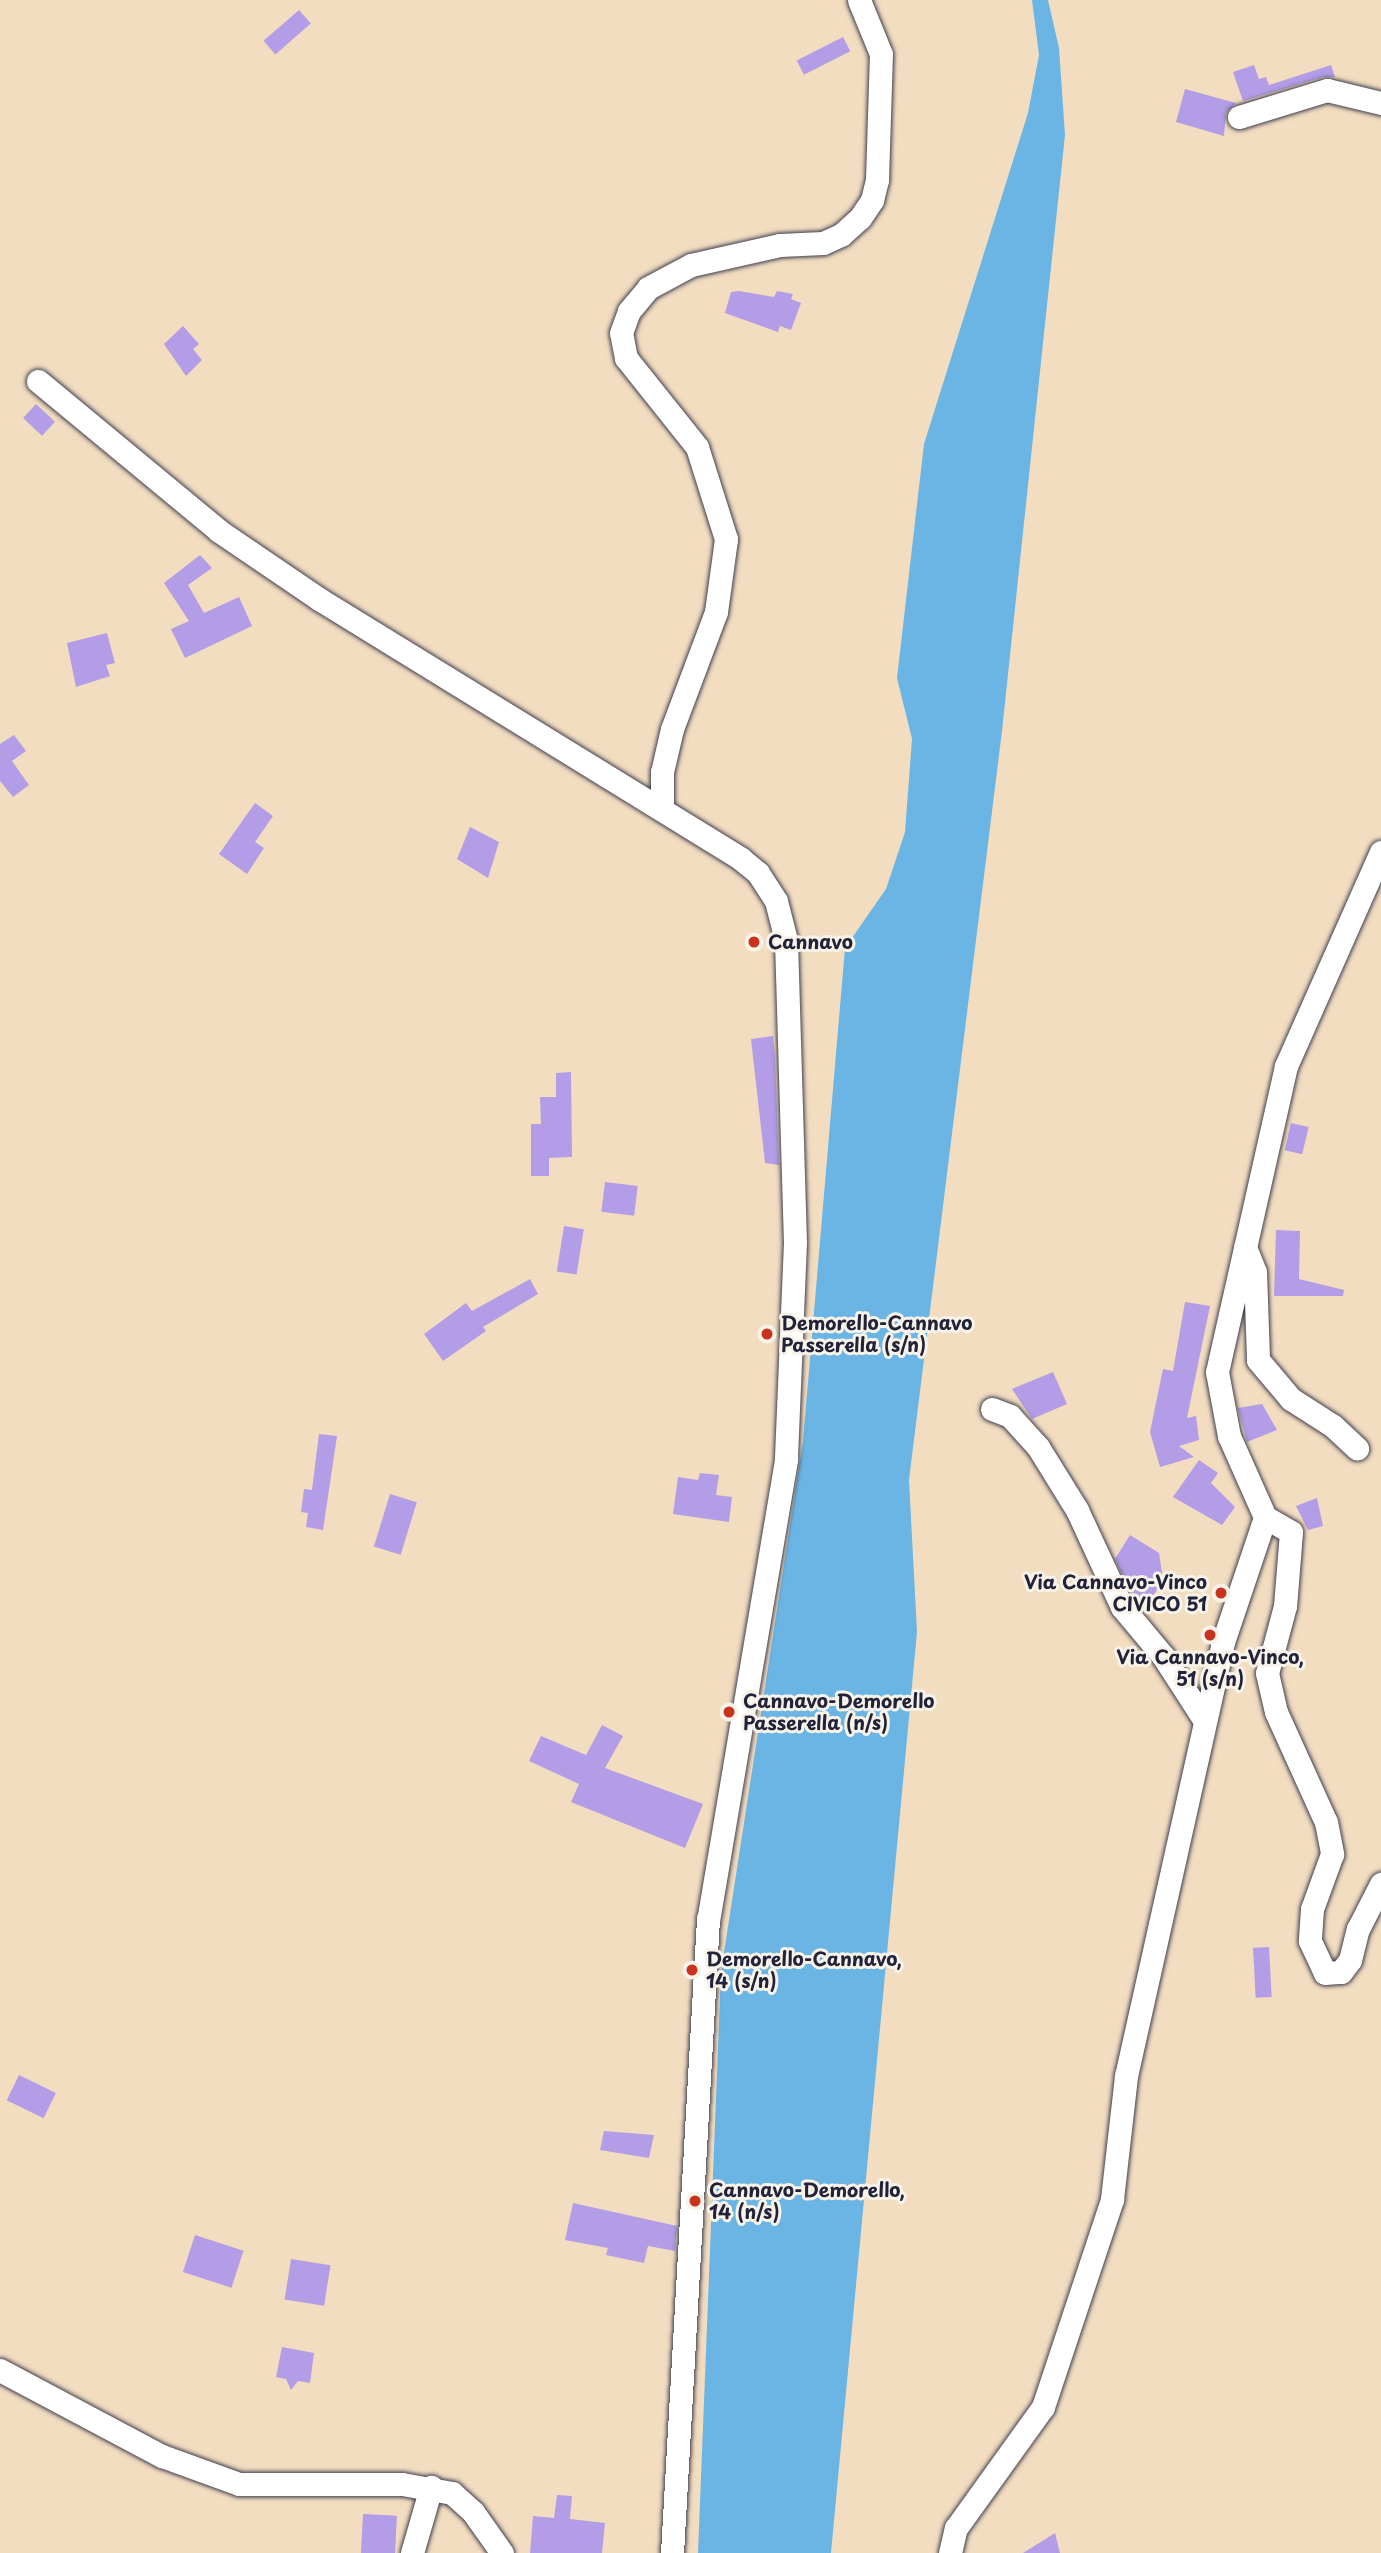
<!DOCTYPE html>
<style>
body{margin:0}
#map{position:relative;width:1381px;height:2553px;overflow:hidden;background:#f2ddc0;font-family:"Playpen Sans",sans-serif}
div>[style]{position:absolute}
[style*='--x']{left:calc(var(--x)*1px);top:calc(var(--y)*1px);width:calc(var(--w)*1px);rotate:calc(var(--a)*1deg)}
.water>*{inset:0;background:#6bb5e4}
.building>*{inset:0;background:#b29de6;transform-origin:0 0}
.roads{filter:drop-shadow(0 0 2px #413e4f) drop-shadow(0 0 2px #413e4f)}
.minor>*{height:23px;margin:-11.5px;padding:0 11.5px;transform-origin:11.5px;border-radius:11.5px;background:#fff}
.dots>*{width:19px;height:19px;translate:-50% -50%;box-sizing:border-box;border:4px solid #f7f3e8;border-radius:50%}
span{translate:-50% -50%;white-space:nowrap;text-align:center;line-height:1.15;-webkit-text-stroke:6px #f7f3e8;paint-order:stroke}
.poi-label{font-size:19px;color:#22223b;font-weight:700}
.left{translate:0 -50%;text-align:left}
.right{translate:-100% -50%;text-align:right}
</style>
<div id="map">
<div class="water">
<div style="clip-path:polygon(1032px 0,1048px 0,1059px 48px,1065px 135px,1002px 731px,909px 1480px,917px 1632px,831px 2553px,698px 2553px,721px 1972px,803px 1441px,845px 948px,886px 889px,905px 832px,912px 739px,897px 678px,924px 444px,1028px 113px,1039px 55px)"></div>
</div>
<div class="building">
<div style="left:299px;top:10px;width:18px;height:47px;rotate:49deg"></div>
<div style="left:843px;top:37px;width:16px;height:52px;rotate:63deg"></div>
<div style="clip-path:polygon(1254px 65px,1259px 79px,1266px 77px,1269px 85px,1331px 65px,1335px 77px,1323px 77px,1243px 101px,1233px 72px)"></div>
<div style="clip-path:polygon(1185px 89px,1236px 103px,1226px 113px,1224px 136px,1176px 122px)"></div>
<div style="clip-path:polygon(739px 291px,774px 297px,777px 291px,793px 294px,791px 299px,801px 303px,791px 330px,780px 326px,778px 332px,725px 313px,731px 292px)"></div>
<div style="clip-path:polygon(183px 326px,199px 344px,193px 349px,202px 360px,186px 376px,164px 344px)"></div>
<div style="left:36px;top:404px;width:26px;height:19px;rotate:43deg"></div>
<div style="clip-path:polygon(200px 555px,212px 568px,188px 585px,204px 613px,239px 597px,252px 626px,185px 658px,171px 629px,189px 621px,164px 583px)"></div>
<div style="clip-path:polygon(107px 633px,115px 663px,106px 665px,110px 676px,76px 687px,67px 643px)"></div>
<div style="clip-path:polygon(14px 735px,26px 751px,12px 761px,29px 785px,13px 797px,0 781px,0 744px)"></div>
<div style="clip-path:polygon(255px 803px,273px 816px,255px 842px,264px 848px,247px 874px,219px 854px)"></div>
<div style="clip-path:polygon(470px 827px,499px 842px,488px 878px,457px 859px)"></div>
<div style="clip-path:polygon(773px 1036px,775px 1056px,779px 1165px,765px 1163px,751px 1039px)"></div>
<div style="clip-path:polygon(571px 1072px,572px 1157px,549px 1158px,549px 1176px,531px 1176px,531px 1124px,541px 1124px,540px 1097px,556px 1097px,556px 1073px)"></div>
<div style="left:1291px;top:1123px;width:18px;height:28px;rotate:13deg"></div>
<div style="left:605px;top:1182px;width:33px;height:30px;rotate:7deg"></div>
<div style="left:564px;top:1226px;width:20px;height:46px;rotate:9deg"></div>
<div style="clip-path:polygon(1276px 1230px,1300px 1231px,1299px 1279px,1344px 1290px,1343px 1296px,1274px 1296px)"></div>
<div style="clip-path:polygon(530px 1279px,538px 1294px,483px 1327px,486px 1331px,443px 1361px,424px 1334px,466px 1303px,472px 1311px)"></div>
<div style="clip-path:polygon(1185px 1302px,1210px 1306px,1187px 1418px,1196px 1416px,1199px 1440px,1179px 1446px,1194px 1457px,1160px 1467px,1150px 1432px,1163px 1369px,1173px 1371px)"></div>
<div style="clip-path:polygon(1053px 1372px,1067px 1404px,1032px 1419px,1012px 1389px)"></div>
<div style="clip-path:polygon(1262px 1404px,1277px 1430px,1247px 1442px,1238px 1408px)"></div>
<div style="clip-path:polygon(319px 1434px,337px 1436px,323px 1530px,306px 1527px,308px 1513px,301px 1512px,304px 1489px,312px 1490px)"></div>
<div style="clip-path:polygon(1199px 1460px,1218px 1473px,1211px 1483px,1235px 1507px,1222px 1525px,1173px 1497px)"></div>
<div style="clip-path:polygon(700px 1473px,719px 1475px,716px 1495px,732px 1497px,729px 1522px,673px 1514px,678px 1477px,698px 1480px)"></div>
<div style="left:390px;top:1494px;width:28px;height:55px;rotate:17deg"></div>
<div style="clip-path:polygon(1317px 1498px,1323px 1526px,1308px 1530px,1296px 1506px)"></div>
<div style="clip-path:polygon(1130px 1535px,1159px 1553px,1163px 1579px,1149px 1603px,1132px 1592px,1136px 1584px,1123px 1576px,1115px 1559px)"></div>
<div style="clip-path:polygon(602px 1725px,623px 1736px,605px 1768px,703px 1804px,685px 1848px,571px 1802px,579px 1784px,529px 1761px,541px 1736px,586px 1755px)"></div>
<div style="left:1269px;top:1947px;width:50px;height:16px;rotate:87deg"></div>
<div style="left:19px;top:2075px;width:41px;height:28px;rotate:26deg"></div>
<div style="clip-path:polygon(604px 2131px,654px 2135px,649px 2158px,600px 2150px)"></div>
<div style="clip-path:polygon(573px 2203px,677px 2226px,675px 2251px,648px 2246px,644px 2263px,606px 2255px,608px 2248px,565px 2240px)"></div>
<div style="left:195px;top:2235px;width:51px;height:39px;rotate:18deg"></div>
<div style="left:291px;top:2259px;width:40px;height:41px;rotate:9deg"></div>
<div style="clip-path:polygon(282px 2347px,314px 2353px,310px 2383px,298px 2381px,291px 2390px,286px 2379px,276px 2377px)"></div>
<div style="clip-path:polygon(557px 2495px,572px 2496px,570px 2519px,605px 2523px,602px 2553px,530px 2553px,533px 2516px,554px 2518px)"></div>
<div style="left:363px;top:2514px;width:34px;height:39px;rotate:3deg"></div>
<div style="clip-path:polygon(1055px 2533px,1060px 2553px,1023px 2553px)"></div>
</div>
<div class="roads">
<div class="minor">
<div style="--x:1239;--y:117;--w:92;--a:-17.1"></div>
<div style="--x:1327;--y:90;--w:56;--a:13.5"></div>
<div style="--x:38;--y:381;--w:235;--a:39.6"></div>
<div style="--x:219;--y:531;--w:121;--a:34.2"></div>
<div style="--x:319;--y:599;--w:496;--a:31.6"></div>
<div style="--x:741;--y:859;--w:22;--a:39"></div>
<div style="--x:758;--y:873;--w:33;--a:57"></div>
<div style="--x:776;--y:901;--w:40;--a:75.6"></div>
<div style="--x:786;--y:940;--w:302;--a:88.3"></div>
<div style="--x:795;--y:1242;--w:218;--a:92.4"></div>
<div style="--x:786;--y:1460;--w:466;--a:99.6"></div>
<div style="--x:708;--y:1919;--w:635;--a:93.25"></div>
<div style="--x:662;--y:808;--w:36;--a:-90"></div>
<div style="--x:662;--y:772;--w:44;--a:-76.9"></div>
<div style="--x:672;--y:729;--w:125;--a:-69.4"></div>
<div style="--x:716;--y:612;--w:74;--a:-82.2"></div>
<div style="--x:726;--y:539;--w:96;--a:-107.5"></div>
<div style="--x:697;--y:447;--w:114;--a:-128.6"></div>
<div style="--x:626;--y:358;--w:25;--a:-101"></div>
<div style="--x:621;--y:333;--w:23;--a:-70"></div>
<div style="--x:629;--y:311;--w:30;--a:-50"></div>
<div style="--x:648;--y:288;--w:49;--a:-28.1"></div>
<div style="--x:691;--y:265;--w:91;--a:-12.7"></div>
<div style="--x:780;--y:245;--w:43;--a:-2.7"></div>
<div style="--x:823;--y:243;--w:20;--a:-24"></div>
<div style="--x:841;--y:235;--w:25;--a:-42"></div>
<div style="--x:860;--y:218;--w:22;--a:-56"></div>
<div style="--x:872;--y:200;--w:21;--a:-76"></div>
<div style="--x:877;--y:180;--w:126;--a:-88.2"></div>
<div style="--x:881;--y:54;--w:58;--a:-112.2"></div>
<div style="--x:1245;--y:1247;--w:27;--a:68"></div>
<div style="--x:1255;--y:1272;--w:88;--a:88"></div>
<div style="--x:1258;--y:1360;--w:51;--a:49.8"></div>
<div style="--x:1291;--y:1399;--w:50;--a:32.7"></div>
<div style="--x:1333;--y:1426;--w:33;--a:43"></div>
<div style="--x:992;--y:1409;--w:19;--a:21"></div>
<div style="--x:1010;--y:1416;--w:42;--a:47.9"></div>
<div style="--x:1038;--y:1447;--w:74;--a:58.2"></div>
<div style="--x:1077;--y:1510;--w:107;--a:65.1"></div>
<div style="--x:1122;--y:1607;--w:64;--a:50.1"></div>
<div style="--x:1163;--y:1656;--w:77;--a:57.1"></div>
<div style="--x:1265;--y:1517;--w:30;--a:30"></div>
<div style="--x:1291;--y:1532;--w:74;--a:94.6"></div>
<div style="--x:1285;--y:1606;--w:69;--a:105"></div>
<div style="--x:1267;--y:1673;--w:40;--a:77"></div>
<div style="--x:1276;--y:1712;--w:121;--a:65.6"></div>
<div style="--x:1326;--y:1822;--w:33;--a:79"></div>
<div style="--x:1332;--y:1854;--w:59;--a:110"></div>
<div style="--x:1312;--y:1909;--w:32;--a:94"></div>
<div style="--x:1310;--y:1941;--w:35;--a:65"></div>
<div style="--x:1325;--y:1973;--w:16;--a:-4"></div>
<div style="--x:1341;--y:1972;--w:15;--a:-53"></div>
<div style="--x:1350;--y:1960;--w:32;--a:-76"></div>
<div style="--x:1358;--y:1929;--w:51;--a:-62.9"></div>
<div style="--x:0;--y:2370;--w:183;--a:28"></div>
<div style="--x:162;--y:2456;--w:82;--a:20"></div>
<div style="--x:239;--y:2484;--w:163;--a:0"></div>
<div style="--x:402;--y:2484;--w:51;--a:10.2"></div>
<div style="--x:452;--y:2493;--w:28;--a:42"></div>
<div style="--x:473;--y:2512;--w:50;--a:54.7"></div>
<div style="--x:412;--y:2553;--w:69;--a:-73.9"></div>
<div style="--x:950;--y:2553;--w:26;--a:-77"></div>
<div style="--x:956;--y:2528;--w:149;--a:-54.3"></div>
<div style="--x:1043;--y:2407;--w:219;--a:-71.6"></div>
<div style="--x:1112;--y:2199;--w:124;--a:-83.5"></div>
<div style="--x:1126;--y:2076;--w:442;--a:-77.4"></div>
<div style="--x:1222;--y:1645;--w:135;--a:-71.4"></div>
<div style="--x:1265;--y:1517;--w:89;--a:-114"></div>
<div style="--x:1229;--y:1436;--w:65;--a:-100.6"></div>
<div style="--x:1217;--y:1372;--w:314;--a:-77.3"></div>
<div style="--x:1286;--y:1066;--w:234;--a:-66.1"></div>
</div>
</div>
<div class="dots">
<div style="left:754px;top:942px;background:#c8321e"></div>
<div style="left:767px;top:1334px;background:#c8321e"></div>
<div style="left:1221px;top:1593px;background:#c8321e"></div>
<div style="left:1210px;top:1635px;background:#c8321e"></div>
<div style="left:729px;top:1712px;background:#c8321e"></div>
<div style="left:692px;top:1970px;background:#c8321e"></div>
<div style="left:695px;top:2201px;background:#c8321e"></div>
</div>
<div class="poi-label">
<span class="left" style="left:768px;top:942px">Cannavo</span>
<span class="left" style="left:781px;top:1334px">Demorello-Cannavo<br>Passerella (s/n)</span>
<span class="right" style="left:1207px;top:1593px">Via Cannavo-Vinco<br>CIVICO 51</span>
<span style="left:1210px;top:1668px">Via Cannavo-Vinco,<br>51 (s/n)</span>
<span class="left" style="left:743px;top:1712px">Cannavo-Demorello<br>Passerella (n/s)</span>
<span class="left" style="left:706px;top:1970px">Demorello-Cannavo,<br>14 (s/n)</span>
<span class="left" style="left:709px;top:2201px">Cannavo-Demorello,<br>14 (n/s)</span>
</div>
</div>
